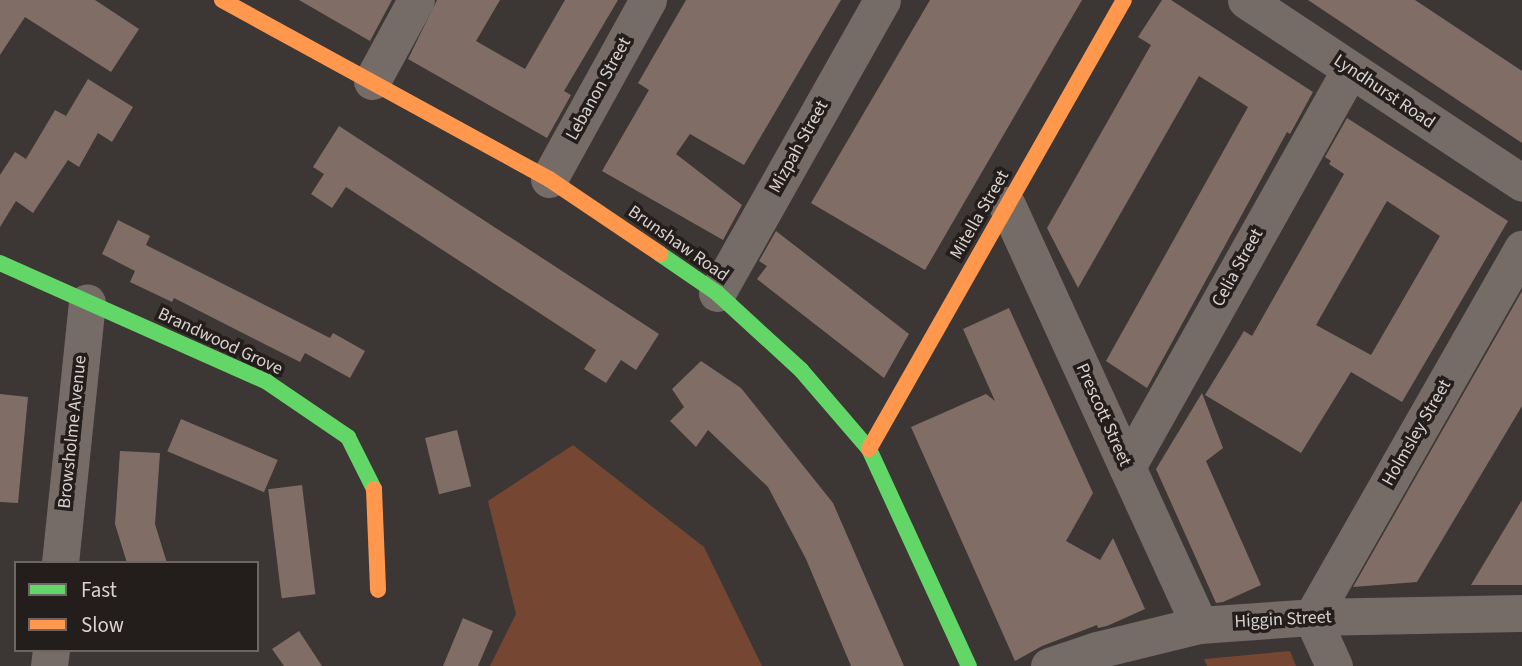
<!DOCTYPE html>
<style>
body{margin:0}
#map{position:relative;width:1522px;height:666px;overflow:hidden;background:#3c3634;font-family:"Source Sans 3",sans-serif}
div>[style]{position:absolute}
[style*='--x']{left:calc(var(--x)*1px);top:calc(var(--y)*1px);width:calc(var(--w)*1px);rotate:calc(var(--a)*1deg)}
.green>*{inset:0;background:#754733}
.building>*{inset:0;background:#806e66;transform-origin:0 0}
.street>*{height:37px;margin:-18.5px;padding:0 18.5px;transform-origin:18.5px;border-radius:18.5px;background:#756b67}
.fast>*{height:16px;margin:-8px;padding:0 8px;transform-origin:8px;border-radius:8px;background:#63d668}
.slow>*{height:16px;margin:-8px;padding:0 8px;transform-origin:8px;border-radius:8px;background:#ff974d}
span{translate:-50% -50%;white-space:nowrap;text-align:center;line-height:1.15;-webkit-text-stroke:7px #231e1c;paint-order:stroke}
.street-label{font-size:18px;color:#d9d2cf}
.legend{position:absolute;left:14px;top:561px;width:245px;height:91px;box-sizing:border-box;background:#231e1c;border:2px solid #6c6664;margin:0;padding:9px 12px;list-style:none;font-size:21px;color:#d9d2cf}
.legend li{display:flex;align-items:center;gap:14px;height:35px}
.legend b{width:35px;border:2px solid #6c6664}
</style>
<div id="map">
<div class="green">
<div style="clip-path:polygon(573px 445px,704px 547px,762px 666px,490px 666px,516px 614px,488px 501px)"></div>
<div style="clip-path:polygon(1290px 651px,1296px 666px,1207px 666px,1204px 659px)"></div>
</div>
<div class="building">
<div style="clip-path:polygon(0 0,95px 0,139px 29px,111px 72px,25px 17px,0 55px)"></div>
<div style="clip-path:polygon(299px 0,392px 0,370px 41px)"></div>
<div style="clip-path:polygon(437px 0,500px 0,476px 41px,525px 69px,565px 0,618px 0,564px 91px,571px 95px,547px 138px,408px 59px)"></div>
<div style="clip-path:polygon(686px 0,841px 0,744px 165px,690px 134px,676px 154px,742px 205px,723px 240px,602px 171px,649px 90px,638px 83px)"></div>
<div style="clip-path:polygon(930px 0,1082px 0,925px 270px,811px 203px)"></div>
<div style="clip-path:polygon(1162px 0,1171px 0,1313px 92px,1290px 134px,1287px 132px,1147px 388px,1106px 361px,1248px 107px,1199px 76px,1078px 288px,1047px 228px,1151px 45px,1138px 37px)"></div>
<div style="clip-path:polygon(1308px 0,1415px 0,1522px 71px,1522px 143px)"></div>
<div style="clip-path:polygon(88px 79px,133px 107px,112px 142px,98px 133px,79px 167px,68px 160px,33px 213px,16px 201px,0 227px,0 175px,15px 152px,26px 159px,55px 110px,66px 116px)"></div>
<div style="clip-path:polygon(evenodd,1347px 118px,1508px 221px,1402px 402px,1351px 372px,1301px 453px,1205px 395px,1244px 331px,1252px 336px,1344px 174px,1329px 164px,1331px 161px,1325px 157px,1347px 118px,1387px 201px,1440px 236px,1371px 355px,1316px 325px,1387px 201px)"></div>
<div style="clip-path:polygon(339px 126px,659px 334px,636px 370px,621px 360px,606px 383px,584px 369px,596px 350px,346px 187px,332px 208px,311px 194px,324px 174px,313px 167px)"></div>
<div style="clip-path:polygon(118px 220px,150px 236px,146px 245px,330px 338px,333px 333px,365px 351px,350px 378px,305px 353px,300px 362px,174px 298px,172px 302px,130px 282px,135px 271px,102px 254px)"></div>
<div style="clip-path:polygon(776px 231px,909px 334px,884px 378px,757px 279px,767px 266px,759px 261px)"></div>
<div style="clip-path:polygon(1522px 291px,1522px 406px,1417px 582px,1353px 587px)"></div>
<div style="clip-path:polygon(1009px 308px,1093px 493px,1066px 541px,1100px 560px,1113px 538px,1145px 609px,1107px 626px,1098px 628px,1097px 625px,1042px 646px,1015px 661px,911px 427px,986px 394px,995px 401px,963px 329px)"></div>
<div style="clip-path:polygon(701px 361px,741px 388px,833px 503px,904px 666px,851px 666px,806px 559px,768px 487px,708px 430px,696px 447px,670px 421px,684px 407px,672px 389px)"></div>
<div style="clip-path:polygon(1202px 393px,1223px 448px,1206px 461px,1261px 585px,1223px 602px,1216px 603px,1156px 469px)"></div>
<div style="clip-path:polygon(0 394px,28px 397px,18px 503px,0 502px)"></div>
<div style="left:181px;top:419px;width:105px;height:35px;rotate:23deg"></div>
<div style="left:457px;top:430px;width:58px;height:33px;rotate:76deg"></div>
<div style="clip-path:polygon(120px 451px,160px 453px,155px 524px,167px 563px,127px 563px,115px 524px)"></div>
<div style="left:302px;top:485px;width:110px;height:34px;rotate:83deg"></div>
<div style="clip-path:polygon(1522px 500px,1522px 585px,1471px 585px)"></div>
<div style="clip-path:polygon(463px 618px,493px 631px,478px 666px,443px 666px)"></div>
<div style="clip-path:polygon(299px 631px,322px 666px,284px 666px,272px 649px)"></div>
</div>
<div class="street">
<div style="--x:1246;--y:0;--w:331;--a:33.5"></div>
<div style="--x:372;--y:81;--w:92;--a:-61.5"></div>
<div style="--x:549;--y:179;--w:205;--a:-61.1"></div>
<div style="--x:1007;--y:205;--w:462;--a:65.4"></div>
<div style="--x:717;--y:293;--w:336;--a:-60.6"></div>
<div style="--x:1127;--y:467;--w:456;--a:-60.7"></div>
<div style="--x:60;--y:563;--w:262;--a:-84.1"></div>
<div style="--x:49;--y:666;--w:16;--a:-83"></div>
<div style="--x:1049;--y:666;--w:51;--a:-18.4"></div>
<div style="--x:1097;--y:650;--w:105;--a:-13.8"></div>
<div style="--x:1199;--y:625;--w:113;--a:-4"></div>
<div style="--x:1312;--y:617;--w:210;--a:-1.1"></div>
<div style="--x:1334;--y:666;--w:54;--a:-114.2"></div>
<div style="--x:1312;--y:617;--w:424;--a:-60.3"></div>
</div>
<div class="fast">
<div style="--x:660;--y:254;--w:69;--a:34.4"></div>
<div style="--x:717;--y:293;--w:114;--a:42.5"></div>
<div style="--x:801;--y:370;--w:104;--a:49.3"></div>
<div style="--x:869;--y:449;--w:239;--a:65.3"></div>
<div style="--x:0;--y:263;--w:292;--a:24"></div>
<div style="--x:267;--y:382;--w:98;--a:34.2"></div>
<div style="--x:348;--y:437;--w:58;--a:63.4"></div>
</div>
<div class="slow">
<div style="--x:222;--y:0;--w:373;--a:28.7"></div>
<div style="--x:549;--y:179;--w:134;--a:34"></div>
<div style="--x:869;--y:449;--w:516;--a:-60.41"></div>
<div style="--x:374;--y:489;--w:101;--a:87.7"></div>
</div>
<div class="street-label">
<span style="left:599px;top:89px;rotate:-61deg">Lebanon Street</span>
<span style="left:1384px;top:92px;rotate:34deg">Lyndhurst Road</span>
<span style="left:799px;top:147px;rotate:-61deg">Mizpah Street</span>
<span style="left:980px;top:215px;rotate:-60deg">Mitella Street</span>
<span style="left:678px;top:244px;rotate:35deg">Brunshaw Road</span>
<span style="left:1238px;top:268px;rotate:-61deg">Celia Street</span>
<span style="left:220px;top:342px;rotate:25deg">Brandwood Grove</span>
<span style="left:1103px;top:415px;rotate:66deg">Prescott Street</span>
<span style="left:73px;top:432px;rotate:-84deg">Browsholme Avenue</span>
<span style="left:1417px;top:433px;rotate:-60deg">Holmsley Street</span>
<span style="left:1283px;top:620px;rotate:-3deg">Higgin Street</span>
</div>
<ul class="legend">
<li><b style="height:9px;background:#63d668"></b>Fast</li>
<li><b style="height:9px;background:#ff974d"></b>Slow</li>
</ul>
</div>
